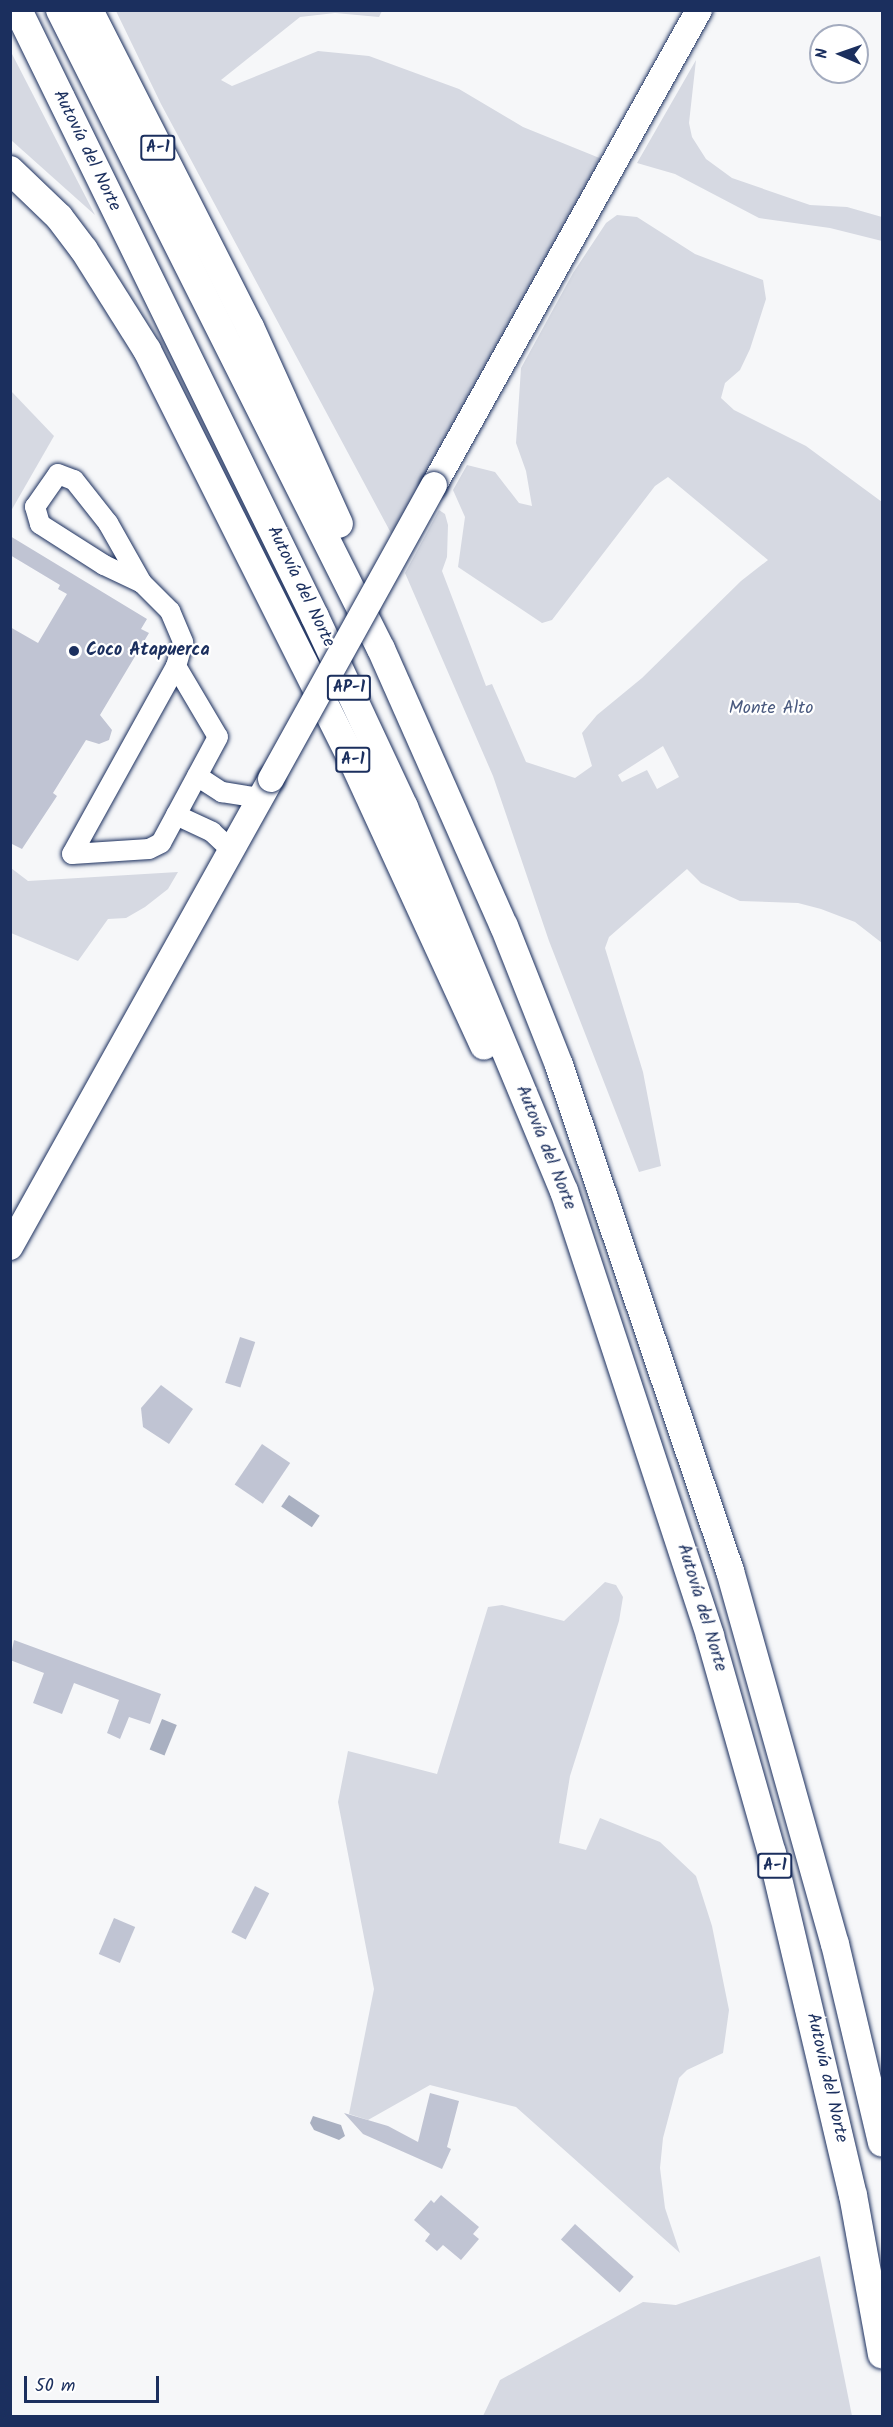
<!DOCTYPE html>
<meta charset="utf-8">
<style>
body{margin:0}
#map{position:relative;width:893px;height:2427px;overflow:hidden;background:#f6f7f9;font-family:Kalam,sans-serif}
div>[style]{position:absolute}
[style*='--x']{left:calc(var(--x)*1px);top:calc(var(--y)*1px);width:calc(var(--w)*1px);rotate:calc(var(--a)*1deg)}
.green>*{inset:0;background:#d6d9e2}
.water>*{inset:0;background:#a9b0c1;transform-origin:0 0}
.building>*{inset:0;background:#c0c4d3;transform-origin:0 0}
.roads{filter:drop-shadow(0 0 2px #1b2f5e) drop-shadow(0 0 2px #1b2f5e)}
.minor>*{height:20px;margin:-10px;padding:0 10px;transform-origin:10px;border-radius:10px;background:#fff}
.major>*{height:26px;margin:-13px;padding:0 13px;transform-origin:13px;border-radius:13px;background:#fff}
.highway>*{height:28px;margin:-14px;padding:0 14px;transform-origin:14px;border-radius:14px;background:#fff}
.bridges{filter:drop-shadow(0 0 2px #1b2f5e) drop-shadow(0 0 2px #1b2f5e)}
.major-bridge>*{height:26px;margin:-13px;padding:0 13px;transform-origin:13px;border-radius:13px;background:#fff}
.dots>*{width:16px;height:16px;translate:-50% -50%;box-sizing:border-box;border:3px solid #fff;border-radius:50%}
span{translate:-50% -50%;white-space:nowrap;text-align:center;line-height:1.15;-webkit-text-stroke:4.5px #fff;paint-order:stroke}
.shield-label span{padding:2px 4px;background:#fff;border:2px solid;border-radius:4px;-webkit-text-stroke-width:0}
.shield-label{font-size:16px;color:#1b2f5e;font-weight:700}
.street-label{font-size:18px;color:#1b2f5e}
.poi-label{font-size:18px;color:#1b2f5e;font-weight:700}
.left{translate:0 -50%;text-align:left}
.park-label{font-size:18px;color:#4a5a7f}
.frame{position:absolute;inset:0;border:12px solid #1b2f5e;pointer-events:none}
.north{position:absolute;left:809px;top:24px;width:60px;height:60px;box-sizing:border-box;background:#fff;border:2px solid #a4acbf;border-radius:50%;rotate:272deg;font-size:16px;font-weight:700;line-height:24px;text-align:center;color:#1b2f5e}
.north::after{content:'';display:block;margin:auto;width:21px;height:27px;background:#1b2f5e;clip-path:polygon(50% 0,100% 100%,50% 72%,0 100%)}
.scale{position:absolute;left:24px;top:2376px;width:135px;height:27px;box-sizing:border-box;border:3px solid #1b2f5e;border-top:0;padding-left:8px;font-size:18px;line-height:21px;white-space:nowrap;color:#1b2f5e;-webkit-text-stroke:4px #fff;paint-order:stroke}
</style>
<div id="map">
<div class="green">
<div style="clip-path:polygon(116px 11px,382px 11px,379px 17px,335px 13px,300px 17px,221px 80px,232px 86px,318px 51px,369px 56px,459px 89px,523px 127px,602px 159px,392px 535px,161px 104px)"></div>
<div style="clip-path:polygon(10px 52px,11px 52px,95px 215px,11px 140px)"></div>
<div style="clip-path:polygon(696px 60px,689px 123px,692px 137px,706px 159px,732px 178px,810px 205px,847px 207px,882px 217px,882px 241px,830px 228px,759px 218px,675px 174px,637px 163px)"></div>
<div style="clip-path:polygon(evenodd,617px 215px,637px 217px,695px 254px,763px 280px,766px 299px,750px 349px,740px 370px,725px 383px,721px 398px,734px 410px,806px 446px,882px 502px,882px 943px,855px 922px,821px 909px,798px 903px,740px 901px,701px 883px,687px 869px,609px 937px,605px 948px,643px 1072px,661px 1166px,639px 1172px,549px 941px,493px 776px,405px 573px,439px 510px,445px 514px,448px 525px,447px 557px,442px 571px,486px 686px,492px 684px,526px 762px,575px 778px,592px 766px,582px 733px,597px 715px,642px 678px,741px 581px,768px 560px,668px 477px,655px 486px,552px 620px,542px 623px,458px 567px,465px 517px,453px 490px,467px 465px,495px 472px,519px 503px,532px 506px,526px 471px,516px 443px,521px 368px,573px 273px,606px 223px,617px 215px,663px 746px,679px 777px,657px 789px,647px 770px,622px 782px,618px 775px,663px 746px)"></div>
<div style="clip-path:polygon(11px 391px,54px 436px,11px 511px)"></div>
<div style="clip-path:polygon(11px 868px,28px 881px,178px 872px,168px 889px,145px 907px,126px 918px,108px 919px,78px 961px,11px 933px)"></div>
<div style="clip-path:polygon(605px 1582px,616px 1585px,623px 1597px,619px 1621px,570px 1776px,559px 1843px,586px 1850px,600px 1818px,660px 1842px,696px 1876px,712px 1926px,729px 2010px,723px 2053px,687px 2070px,679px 2078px,663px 2138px,660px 2168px,665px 2208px,680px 2253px,516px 2107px,430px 2085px,368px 2120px,349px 2114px,374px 1989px,338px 1802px,348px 1751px,437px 1774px,488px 1607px,502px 1605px,564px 1621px)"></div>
<div style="clip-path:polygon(820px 2256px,852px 2416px,483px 2416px,500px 2380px,643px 2302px,676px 2305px)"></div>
</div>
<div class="water">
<div style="left:289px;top:1495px;width:37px;height:14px;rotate:34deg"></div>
<div style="left:162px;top:1719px;width:16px;height:33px;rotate:22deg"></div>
<div style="clip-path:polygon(313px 2116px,341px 2125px,345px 2136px,339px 2140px,314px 2130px,310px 2123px)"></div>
</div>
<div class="building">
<div style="clip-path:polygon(10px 536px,147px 619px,141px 629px,149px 633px,100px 715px,112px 730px,109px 740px,99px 744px,86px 740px,53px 793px,57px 796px,22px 849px,10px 843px,10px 627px,38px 643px,67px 594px,58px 589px,60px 585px,10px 555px)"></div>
<div style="left:240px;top:1337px;width:16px;height:48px;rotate:18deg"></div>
<div style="clip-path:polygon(161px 1385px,193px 1409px,169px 1444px,143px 1427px,141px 1408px)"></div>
<div style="left:262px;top:1444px;width:34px;height:49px;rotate:34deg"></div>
<div style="clip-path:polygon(14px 1640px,161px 1694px,150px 1724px,129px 1717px,120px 1739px,107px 1733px,119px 1700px,74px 1683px,62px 1714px,33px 1703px,44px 1673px,10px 1660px)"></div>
<div style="left:255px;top:1886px;width:16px;height:52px;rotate:27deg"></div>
<div style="left:114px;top:1918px;width:23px;height:39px;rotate:23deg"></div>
<div style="clip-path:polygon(430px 2093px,459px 2101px,447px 2147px,451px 2149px,442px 2169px,363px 2134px,344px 2113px,388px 2126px,418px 2142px)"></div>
<div style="clip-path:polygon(441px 2195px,479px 2227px,473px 2234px,479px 2239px,461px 2260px,443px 2245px,437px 2251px,425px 2241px,430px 2234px,414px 2220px,431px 2200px,434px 2203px)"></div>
<div style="left:575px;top:2224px;width:79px;height:21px;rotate:42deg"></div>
</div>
<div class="roads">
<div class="minor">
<div style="--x:142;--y:583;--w:42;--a:-154.7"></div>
<div style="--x:104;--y:565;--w:76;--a:-147.4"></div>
<div style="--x:40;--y:524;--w:18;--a:-106"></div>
<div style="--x:35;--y:507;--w:40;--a:-55.1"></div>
<div style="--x:58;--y:474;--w:17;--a:21"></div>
<div style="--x:74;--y:480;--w:55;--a:51.7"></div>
<div style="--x:108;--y:523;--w:69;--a:60.5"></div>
<div style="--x:142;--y:583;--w:40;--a:45"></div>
<div style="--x:170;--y:611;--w:34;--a:67"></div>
<div style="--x:183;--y:642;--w:25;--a:106"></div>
<div style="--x:176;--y:666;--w:82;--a:59.4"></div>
<div style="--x:218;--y:737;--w:120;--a:118.3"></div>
<div style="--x:161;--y:843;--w:13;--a:153"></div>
<div style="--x:149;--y:849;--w:77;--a:176.3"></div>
<div style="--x:72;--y:854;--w:215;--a:-61"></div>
<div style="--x:197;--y:776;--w:30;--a:33"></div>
<div style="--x:222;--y:792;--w:38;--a:9"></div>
<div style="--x:176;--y:815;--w:40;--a:25"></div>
<div style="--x:212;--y:832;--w:23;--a:43"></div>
</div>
<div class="major">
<div style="--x:434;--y:485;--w:544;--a:-60.84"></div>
<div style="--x:10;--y:1247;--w:536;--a:-60.85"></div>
</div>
<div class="highway">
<div style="--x:18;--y:10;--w:676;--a:63.93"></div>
<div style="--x:315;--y:617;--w:210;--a:64.9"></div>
<div style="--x:404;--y:807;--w:416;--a:67.4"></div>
<div style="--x:564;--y:1191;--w:468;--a:71.8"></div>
<div style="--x:710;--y:1636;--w:226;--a:74.1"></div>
<div style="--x:772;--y:1853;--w:351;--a:76.7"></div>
<div style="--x:853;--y:2195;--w:162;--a:79.7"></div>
<div style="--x:60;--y:10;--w:715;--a:63.33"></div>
<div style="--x:381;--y:649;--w:303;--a:66.1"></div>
<div style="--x:504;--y:926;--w:149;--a:68.4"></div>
<div style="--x:559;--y:1065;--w:534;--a:71.33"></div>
<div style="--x:730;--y:1571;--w:387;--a:74.3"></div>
<div style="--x:835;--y:1944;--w:204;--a:76.7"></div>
<div style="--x:89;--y:10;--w:356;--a:63.1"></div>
<div style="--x:250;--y:327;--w:216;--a:65.7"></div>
<div style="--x:10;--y:170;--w:68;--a:43.8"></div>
<div style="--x:59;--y:217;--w:41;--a:52.9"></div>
<div style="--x:84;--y:250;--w:118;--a:57.8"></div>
<div style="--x:147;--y:350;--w:462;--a:63.4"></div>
<div style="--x:354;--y:763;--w:311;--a:65.3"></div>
</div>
</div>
<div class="bridges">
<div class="major-bridge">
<div style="--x:271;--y:779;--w:336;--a:-61"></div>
</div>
</div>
<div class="dots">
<div style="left:74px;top:651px;background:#1b2f5e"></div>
</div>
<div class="shield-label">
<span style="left:158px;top:148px">A-1</span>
<span style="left:349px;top:688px">AP-1</span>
<span style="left:353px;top:760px">A-1</span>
<span style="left:775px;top:1866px">A-1</span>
</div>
<div class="street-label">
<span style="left:86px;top:151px;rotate:64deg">Autovía del Norte</span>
<span style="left:300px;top:587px;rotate:64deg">Autovía del Norte</span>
<span style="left:545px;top:1148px;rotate:68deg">Autovía del Norte</span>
<span style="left:701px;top:1608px;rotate:73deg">Autovía del Norte</span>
<span style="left:826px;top:2078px;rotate:77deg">Autovía del Norte</span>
</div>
<div class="poi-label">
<span class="left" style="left:86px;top:651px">Coco Atapuerca</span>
</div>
<div class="park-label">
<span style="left:771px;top:709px">Monte Alto</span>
</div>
<div class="frame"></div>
<div class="north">N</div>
<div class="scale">50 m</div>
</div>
